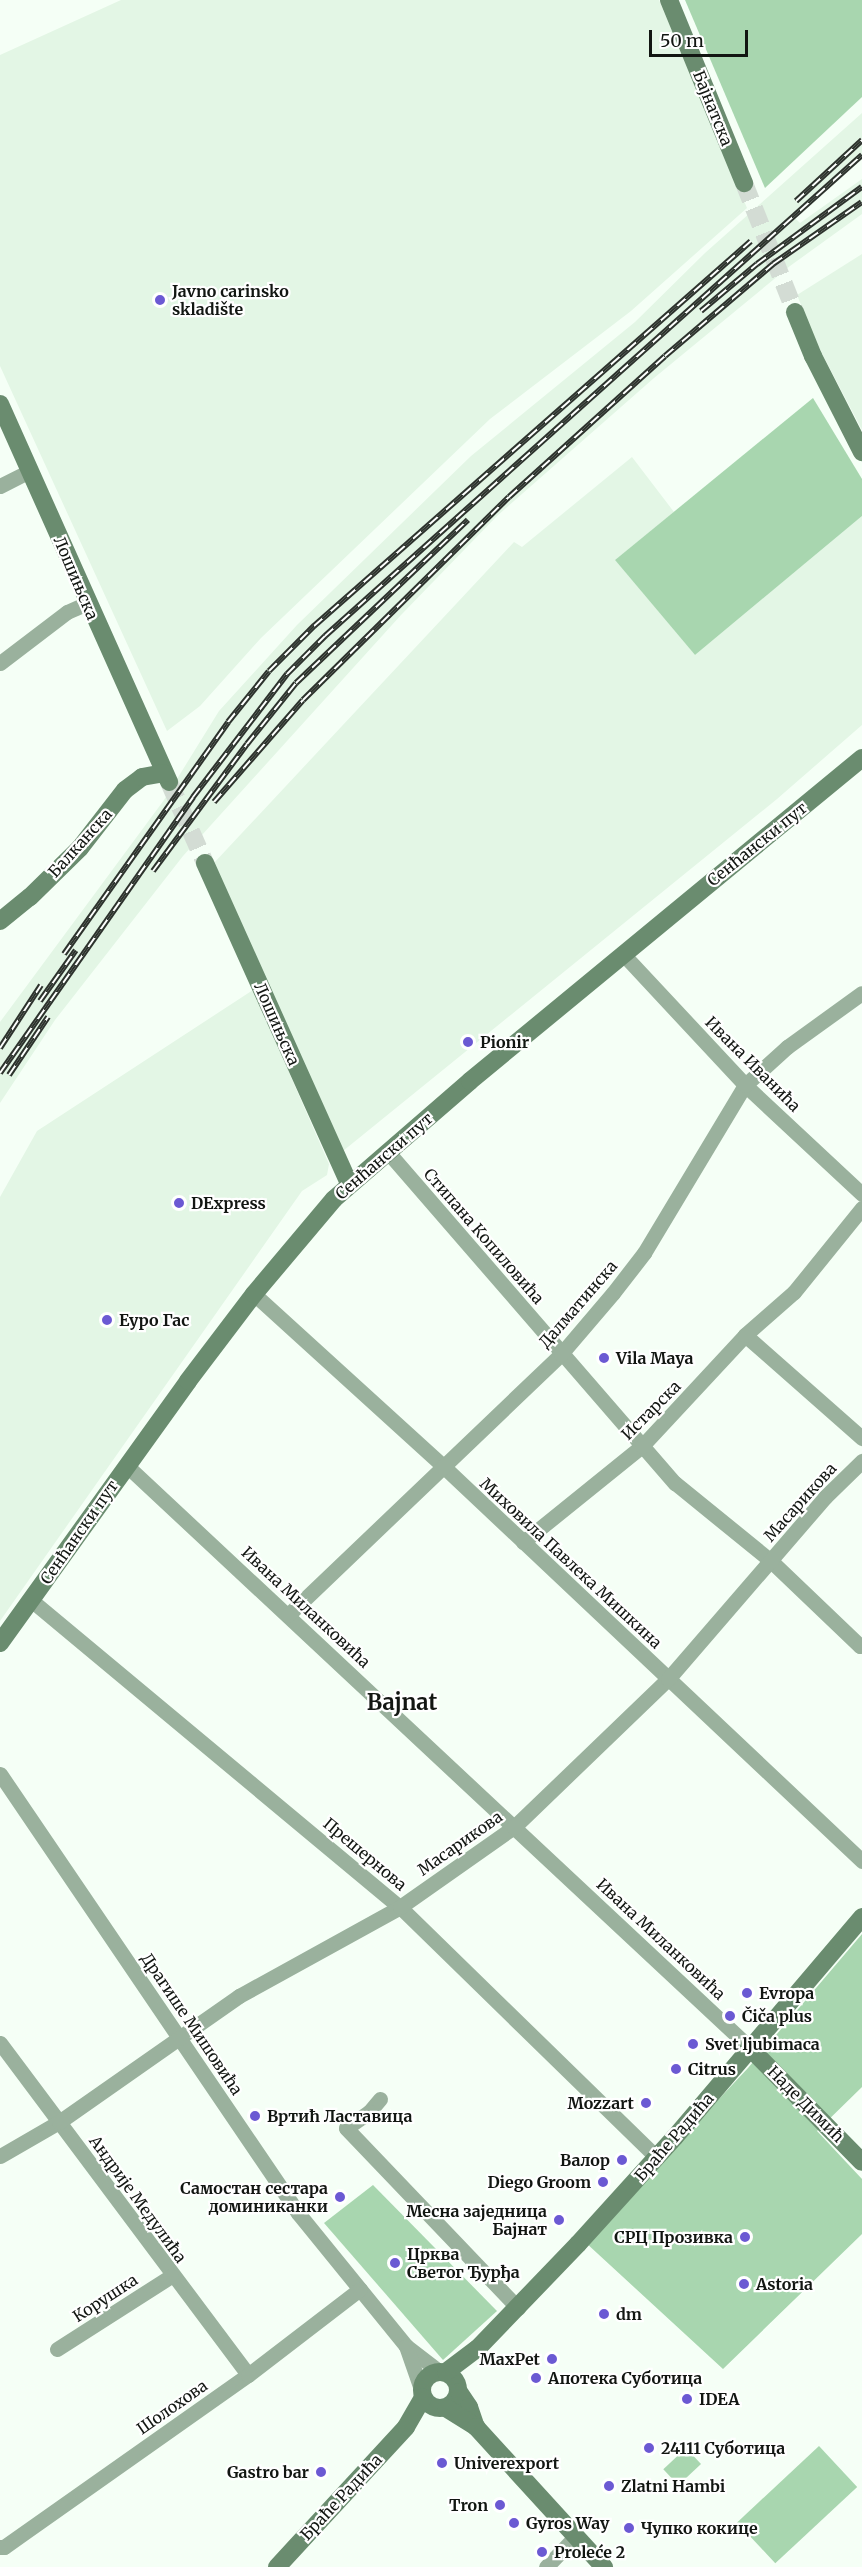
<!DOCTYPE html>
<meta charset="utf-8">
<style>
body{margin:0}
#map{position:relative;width:862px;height:2567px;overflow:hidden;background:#f5fff6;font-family:Merriweather,serif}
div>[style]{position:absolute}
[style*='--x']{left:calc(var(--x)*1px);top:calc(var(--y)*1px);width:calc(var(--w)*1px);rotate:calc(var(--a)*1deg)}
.built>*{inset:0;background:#e3f6e5}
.green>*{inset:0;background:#a8d6af;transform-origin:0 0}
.secondary-tunnel>*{height:18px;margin-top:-9px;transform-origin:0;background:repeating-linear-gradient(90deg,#d3dcd4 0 18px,transparent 0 27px)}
.street>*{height:15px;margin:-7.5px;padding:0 7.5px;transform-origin:7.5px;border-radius:7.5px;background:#9ab19d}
.secondary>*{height:18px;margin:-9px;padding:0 9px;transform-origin:9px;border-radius:9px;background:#6a8c6f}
.secondary>.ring{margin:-9px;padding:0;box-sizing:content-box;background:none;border:18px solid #6a8c6f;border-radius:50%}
.rail>*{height:6px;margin-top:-3px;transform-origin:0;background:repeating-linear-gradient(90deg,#fff 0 11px,#2d322d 0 22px);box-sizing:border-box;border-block:2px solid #2d322d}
.dots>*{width:16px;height:16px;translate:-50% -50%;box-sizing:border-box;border:3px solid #fff;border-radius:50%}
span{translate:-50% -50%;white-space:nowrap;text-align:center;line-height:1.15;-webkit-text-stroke:4.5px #fff;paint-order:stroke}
.street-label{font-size:16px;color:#121612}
.poi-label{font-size:16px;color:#121612;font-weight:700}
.left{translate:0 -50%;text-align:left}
.right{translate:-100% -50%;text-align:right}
.district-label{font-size:22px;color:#121612;font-weight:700}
.scale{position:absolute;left:649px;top:30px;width:99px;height:27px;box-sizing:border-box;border:3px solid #121612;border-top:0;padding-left:8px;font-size:18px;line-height:21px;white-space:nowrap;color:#121612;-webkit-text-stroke:4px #fff;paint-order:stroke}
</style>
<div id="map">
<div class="built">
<div style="clip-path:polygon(121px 0,659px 0,747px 208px,631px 311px,490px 419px,261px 638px,200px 706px,167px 731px,0 366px,0 55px)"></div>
<div style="clip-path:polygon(862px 113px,862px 158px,793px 216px,800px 223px,862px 179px,862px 214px,790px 266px,654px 378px,497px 516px,401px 615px,183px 856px,55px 1020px,0 1103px,0 1022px,164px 800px,219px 711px,297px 625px,471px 456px,635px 322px,705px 253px)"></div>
<div style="clip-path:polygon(862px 254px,862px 430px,817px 344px,797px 295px)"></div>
<div style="clip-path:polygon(632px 457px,674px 512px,615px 560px,695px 655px,862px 516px,862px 725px,777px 799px,343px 1151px,213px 864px,514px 542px,522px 547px)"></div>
<div style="clip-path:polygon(253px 990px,329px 1164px,327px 1175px,302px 1191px,0 1621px,0 1197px,37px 1131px)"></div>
</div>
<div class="green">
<div style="clip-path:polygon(685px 0,862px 0,862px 97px,765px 188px)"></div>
<div style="clip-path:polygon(813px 398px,862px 479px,862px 516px,695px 655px,615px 560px)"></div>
<div style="clip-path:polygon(862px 1934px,862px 2087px,817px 2131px,862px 2179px,862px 2234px,723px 2369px,585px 2242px,748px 2068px)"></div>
<div style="clip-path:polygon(373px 2185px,497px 2311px,443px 2360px,324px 2223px)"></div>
<div style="left:819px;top:2446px;width:56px;height:112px;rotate:47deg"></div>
<div style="left:686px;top:2448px;width:22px;height:31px;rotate:47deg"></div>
</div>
<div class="secondary-tunnel">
<div style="--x:744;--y:183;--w:139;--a:68.4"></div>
<div style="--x:169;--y:782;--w:89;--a:66"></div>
</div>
<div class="street">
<div style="--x:0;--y:486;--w:34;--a:-27"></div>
<div style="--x:0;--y:663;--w:84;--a:-37.3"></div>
<div style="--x:67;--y:612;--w:22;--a:-24"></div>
<div style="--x:623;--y:954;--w:179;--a:47"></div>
<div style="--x:745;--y:1085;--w:160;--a:43"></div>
<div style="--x:387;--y:1151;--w:440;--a:49.1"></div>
<div style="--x:675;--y:1483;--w:124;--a:39.1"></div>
<div style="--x:771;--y:1561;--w:123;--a:43.7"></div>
<div style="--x:860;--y:1646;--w:2;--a:-27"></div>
<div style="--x:254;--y:1294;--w:256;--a:42.3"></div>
<div style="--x:443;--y:1466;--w:576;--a:43.31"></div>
<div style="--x:745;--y:1335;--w:156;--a:41.4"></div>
<div style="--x:126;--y:1465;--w:853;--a:43.05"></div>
<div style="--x:523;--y:1542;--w:153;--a:-38.9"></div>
<div style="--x:642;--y:1446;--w:151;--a:-47.1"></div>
<div style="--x:745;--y:1335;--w:65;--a:-41.3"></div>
<div style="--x:794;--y:1292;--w:108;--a:-51"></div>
<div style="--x:31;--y:1600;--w:480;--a:39.8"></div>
<div style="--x:400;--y:1907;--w:359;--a:44.3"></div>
<div style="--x:288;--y:1615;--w:378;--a:-43.7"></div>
<div style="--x:561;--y:1354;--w:80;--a:-49.6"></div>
<div style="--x:613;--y:1293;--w:51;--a:-52.2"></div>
<div style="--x:644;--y:1253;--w:196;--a:-59"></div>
<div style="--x:745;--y:1085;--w:57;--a:-42.1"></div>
<div style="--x:787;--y:1047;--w:92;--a:-35.8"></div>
<div style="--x:0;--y:1774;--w:531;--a:55.83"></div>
<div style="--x:298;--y:2213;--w:171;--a:50.9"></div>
<div style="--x:406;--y:2346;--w:43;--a:37.4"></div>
<div style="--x:0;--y:2043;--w:414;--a:53.2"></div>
<div style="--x:380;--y:2099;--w:17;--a:130"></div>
<div style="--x:369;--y:2112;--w:28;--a:145"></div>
<div style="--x:346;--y:2128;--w:249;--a:46.3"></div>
<div style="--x:0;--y:2156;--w:68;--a:-30"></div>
<div style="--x:59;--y:2122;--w:220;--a:-35"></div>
<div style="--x:239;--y:1996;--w:184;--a:-28.9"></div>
<div style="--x:400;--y:1907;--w:139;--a:-35.1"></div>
<div style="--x:514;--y:1827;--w:214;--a:-43.9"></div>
<div style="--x:668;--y:1679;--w:240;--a:-49.2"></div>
<div style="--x:825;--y:1497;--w:52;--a:-44.2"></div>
<div style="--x:406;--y:2346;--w:49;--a:70.8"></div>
<div style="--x:57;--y:2349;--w:135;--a:-32.6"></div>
<div style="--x:0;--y:2547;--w:4;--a:0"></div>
<div style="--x:4;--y:2547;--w:299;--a:-35.2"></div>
<div style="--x:248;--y:2375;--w:141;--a:-37.5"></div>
<div style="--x:546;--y:2567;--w:42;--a:-46"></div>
</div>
<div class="secondary">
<div style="--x:669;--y:0;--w:198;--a:67.7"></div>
<div style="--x:795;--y:312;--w:48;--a:67.8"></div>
<div style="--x:813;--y:356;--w:108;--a:63"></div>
<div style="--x:0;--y:404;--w:414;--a:65.9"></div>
<div style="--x:205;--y:863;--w:352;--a:65.8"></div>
<div style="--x:0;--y:921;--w:38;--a:-39"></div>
<div style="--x:30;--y:897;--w:70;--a:-44.4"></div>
<div style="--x:80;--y:848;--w:73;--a:-52.2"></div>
<div style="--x:125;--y:790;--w:21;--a:-37"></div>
<div style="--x:142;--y:777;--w:22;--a:-10"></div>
<div style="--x:0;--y:1643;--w:322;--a:-54.3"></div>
<div style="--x:188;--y:1381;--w:109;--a:-52.8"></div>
<div style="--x:254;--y:1294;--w:124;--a:-49.9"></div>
<div style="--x:334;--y:1199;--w:180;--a:-40.9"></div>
<div style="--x:470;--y:1081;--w:508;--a:-39.49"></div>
<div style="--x:749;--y:2047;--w:161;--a:45.5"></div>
<div class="ring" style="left:422px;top:2372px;width:18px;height:18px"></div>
<div style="--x:446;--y:2372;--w:39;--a:-37"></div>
<div style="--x:477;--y:2349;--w:146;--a:-46.1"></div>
<div style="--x:578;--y:2244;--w:144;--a:-47.8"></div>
<div style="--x:675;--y:2137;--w:289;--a:-49.6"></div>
<div style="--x:459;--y:2392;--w:18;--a:56"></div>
<div style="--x:469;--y:2407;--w:21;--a:71"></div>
<div style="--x:446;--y:2408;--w:36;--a:32"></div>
<div style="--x:476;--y:2427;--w:190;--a:47.6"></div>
<div style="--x:277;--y:2567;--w:190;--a:-47.3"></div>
<div style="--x:406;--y:2427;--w:34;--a:-60"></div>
</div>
<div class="rail">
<div style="--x:796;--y:201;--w:90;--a:-42.7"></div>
<div style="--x:701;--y:311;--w:73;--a:-40"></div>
<div style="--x:757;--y:264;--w:130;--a:-36.3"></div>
<div style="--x:214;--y:802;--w:135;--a:-48.9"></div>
<div style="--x:303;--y:700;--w:289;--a:-44.6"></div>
<div style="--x:509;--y:497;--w:210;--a:-42.1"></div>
<div style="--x:665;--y:356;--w:142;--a:-40.4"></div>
<div style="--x:773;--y:264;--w:108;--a:-34.9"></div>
<div style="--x:153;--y:871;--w:158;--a:-53.5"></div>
<div style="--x:247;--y:744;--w:78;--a:-51.2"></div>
<div style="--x:296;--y:683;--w:237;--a:-43.5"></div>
<div style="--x:64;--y:954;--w:284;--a:-54.7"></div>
<div style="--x:228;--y:722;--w:65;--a:-51.2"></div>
<div style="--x:269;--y:671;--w:64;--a:-45"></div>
<div style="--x:314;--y:626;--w:582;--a:-41.38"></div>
<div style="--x:40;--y:1001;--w:62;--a:-54.8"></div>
<div style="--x:0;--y:1048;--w:75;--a:-56.9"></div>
<div style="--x:0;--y:1073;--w:337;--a:-55"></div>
<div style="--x:193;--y:797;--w:155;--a:-52.6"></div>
<div style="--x:287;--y:674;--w:54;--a:-45"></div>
<div style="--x:325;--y:636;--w:721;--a:-41.85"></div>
<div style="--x:9;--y:1075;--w:70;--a:-56.1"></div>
</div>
<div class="dots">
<div style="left:160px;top:300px;background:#6b59d3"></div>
<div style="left:468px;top:1042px;background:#6b59d3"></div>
<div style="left:179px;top:1203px;background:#6b59d3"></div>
<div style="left:107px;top:1320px;background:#6b59d3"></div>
<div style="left:604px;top:1358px;background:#6b59d3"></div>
<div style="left:747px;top:1993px;background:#6b59d3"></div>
<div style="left:730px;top:2016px;background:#6b59d3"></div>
<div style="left:693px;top:2044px;background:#6b59d3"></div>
<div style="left:676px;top:2069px;background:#6b59d3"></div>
<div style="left:646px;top:2103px;background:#6b59d3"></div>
<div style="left:255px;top:2116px;background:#6b59d3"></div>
<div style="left:622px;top:2160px;background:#6b59d3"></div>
<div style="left:603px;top:2182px;background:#6b59d3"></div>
<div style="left:340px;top:2197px;background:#6b59d3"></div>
<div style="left:559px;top:2220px;background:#6b59d3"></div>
<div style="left:745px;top:2237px;background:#6b59d3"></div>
<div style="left:395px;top:2263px;background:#6b59d3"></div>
<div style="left:744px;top:2284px;background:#6b59d3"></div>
<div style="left:604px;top:2314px;background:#6b59d3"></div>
<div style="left:552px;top:2359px;background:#6b59d3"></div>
<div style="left:536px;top:2378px;background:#6b59d3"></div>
<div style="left:687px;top:2399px;background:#6b59d3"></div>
<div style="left:649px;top:2448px;background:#6b59d3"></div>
<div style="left:442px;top:2463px;background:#6b59d3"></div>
<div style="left:321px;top:2472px;background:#6b59d3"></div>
<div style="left:609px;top:2486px;background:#6b59d3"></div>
<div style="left:500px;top:2505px;background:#6b59d3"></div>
<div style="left:514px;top:2523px;background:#6b59d3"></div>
<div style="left:629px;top:2528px;background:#6b59d3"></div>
<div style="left:542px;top:2552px;background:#6b59d3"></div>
</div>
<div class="street-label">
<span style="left:713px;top:108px;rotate:68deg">Бајнатска</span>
<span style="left:76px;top:578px;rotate:67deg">Лошињска</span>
<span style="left:80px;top:843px;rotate:-48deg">Балканска</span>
<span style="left:757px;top:844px;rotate:-39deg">Сенћански пут</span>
<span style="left:277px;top:1024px;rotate:66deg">Лошињска</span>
<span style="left:753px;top:1064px;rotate:45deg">Ивана Иванића</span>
<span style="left:384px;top:1156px;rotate:-41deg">Сенћански пут</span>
<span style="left:484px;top:1236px;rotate:49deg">Стипана Копиловића</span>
<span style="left:578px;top:1304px;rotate:-49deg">Далматинска</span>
<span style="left:651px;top:1410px;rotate:-45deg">Истарска</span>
<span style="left:800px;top:1502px;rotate:-48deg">Масарикова</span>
<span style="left:79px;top:1532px;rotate:-55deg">Сенћански пут</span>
<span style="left:571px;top:1563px;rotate:43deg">Миховила Павлека Мишкина</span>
<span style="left:306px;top:1607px;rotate:43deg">Ивана Миланковића</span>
<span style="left:460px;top:1843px;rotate:-35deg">Масарикова</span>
<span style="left:365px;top:1854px;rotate:40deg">Прешернова</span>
<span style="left:661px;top:1939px;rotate:43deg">Ивана Миланковића</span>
<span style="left:192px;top:2024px;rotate:56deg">Драгише Мишовића</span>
<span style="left:806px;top:2104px;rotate:45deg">Наде Димић</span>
<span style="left:674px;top:2137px;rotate:-49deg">Браће Радића</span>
<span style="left:138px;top:2199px;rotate:54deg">Андрије Медулића</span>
<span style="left:105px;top:2298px;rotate:-33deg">Корушка</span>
<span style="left:172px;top:2407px;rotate:-35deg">Шолохова</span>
<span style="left:341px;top:2497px;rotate:-47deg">Браће Радића</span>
</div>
<div class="poi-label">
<span class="left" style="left:172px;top:300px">Javno carinsko<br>skladište</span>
<span class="left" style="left:480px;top:1042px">Pionir</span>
<span class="left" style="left:191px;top:1203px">DExpress</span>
<span class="left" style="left:119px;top:1320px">Еуро Гас</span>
<span class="left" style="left:616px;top:1358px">Vila Maya</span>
<span class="left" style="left:759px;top:1993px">Evropa</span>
<span class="left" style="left:742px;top:2016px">Čiča plus</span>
<span class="left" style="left:705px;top:2044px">Svet ljubimaca</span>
<span class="left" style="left:688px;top:2069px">Citrus</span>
<span class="right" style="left:634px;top:2103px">Mozzart</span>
<span class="left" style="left:267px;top:2116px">Вртић Ластавица</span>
<span class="right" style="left:610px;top:2160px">Валор</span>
<span class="right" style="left:591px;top:2182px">Diego Groom</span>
<span class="right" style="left:328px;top:2197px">Самостан сестара<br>доминиканки</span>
<span class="right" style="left:547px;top:2220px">Месна заједница<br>Бајнат</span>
<span class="right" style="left:733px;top:2237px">СРЦ Прозивка</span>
<span class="left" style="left:407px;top:2263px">Црква<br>Светог Ђурђа</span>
<span class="left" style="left:756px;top:2284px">Astoria</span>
<span class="left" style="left:616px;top:2314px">dm</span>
<span class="right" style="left:540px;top:2359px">MaxPet</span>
<span class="left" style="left:548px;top:2378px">Апотека Суботица</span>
<span class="left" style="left:699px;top:2399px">IDEA</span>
<span class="left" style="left:661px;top:2448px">24111 Суботица</span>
<span class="left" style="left:454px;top:2463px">Univerexport</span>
<span class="right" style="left:309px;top:2472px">Gastro bar</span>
<span class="left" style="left:621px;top:2486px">Zlatni Hambi</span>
<span class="right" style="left:488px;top:2505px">Tron</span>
<span class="left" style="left:526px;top:2523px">Gyros Way</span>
<span class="left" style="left:641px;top:2528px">Чупко кокице</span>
<span class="left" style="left:554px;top:2552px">Proleće 2</span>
</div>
<div class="district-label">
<span style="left:402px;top:1703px">Bajnat</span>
</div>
<div class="scale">50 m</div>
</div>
